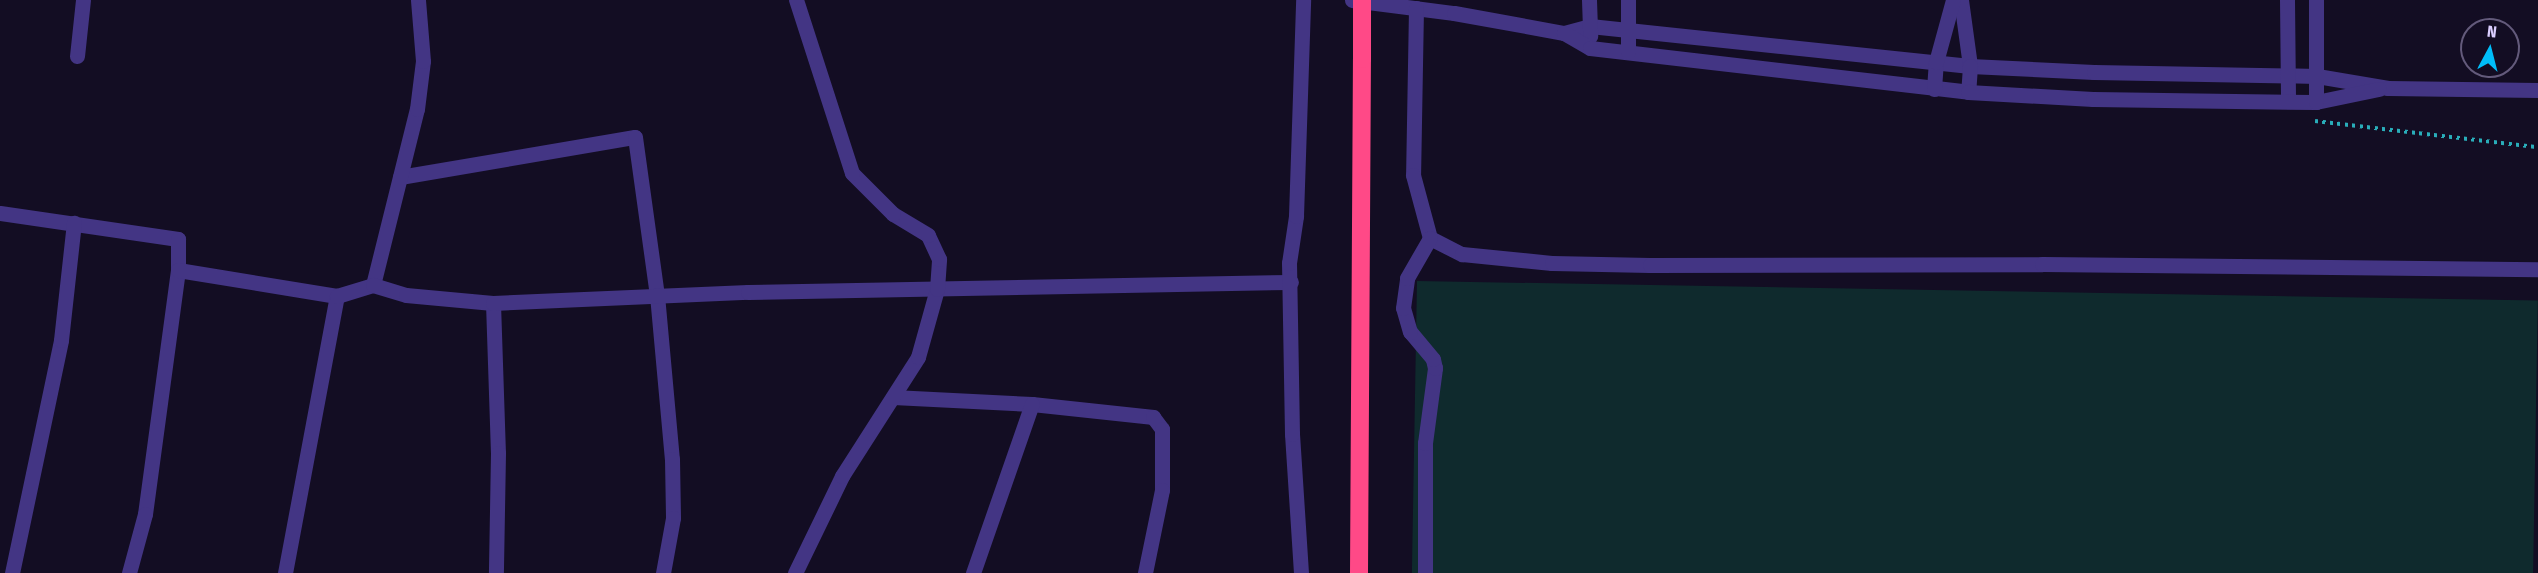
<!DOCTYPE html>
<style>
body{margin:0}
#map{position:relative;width:2538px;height:573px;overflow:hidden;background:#130d23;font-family:"Fira Sans Condensed",sans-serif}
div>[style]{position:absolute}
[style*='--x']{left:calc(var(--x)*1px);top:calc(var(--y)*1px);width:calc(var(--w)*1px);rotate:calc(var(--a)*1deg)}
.green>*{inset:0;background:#0f2a2d;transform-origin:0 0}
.path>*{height:4px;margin-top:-2px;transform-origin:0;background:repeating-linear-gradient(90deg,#29adb9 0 3px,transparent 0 7.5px)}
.minor>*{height:15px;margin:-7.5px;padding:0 7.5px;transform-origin:7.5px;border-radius:7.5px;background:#433584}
.motorway>*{height:18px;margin:-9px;padding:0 9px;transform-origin:9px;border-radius:9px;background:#ff4987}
.motorway-bridge>*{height:18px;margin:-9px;padding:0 9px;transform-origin:9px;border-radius:9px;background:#ff4987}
span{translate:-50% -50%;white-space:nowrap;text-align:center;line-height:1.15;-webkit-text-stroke:4.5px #130d23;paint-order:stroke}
.north{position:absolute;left:2460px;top:18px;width:60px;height:60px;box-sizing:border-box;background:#130d23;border:2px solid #635a7b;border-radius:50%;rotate:7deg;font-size:16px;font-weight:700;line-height:24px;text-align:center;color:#dbceff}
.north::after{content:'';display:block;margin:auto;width:21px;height:27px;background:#00bdf9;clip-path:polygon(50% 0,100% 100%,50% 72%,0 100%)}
</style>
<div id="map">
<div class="green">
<div style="left:1417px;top:281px;width:1121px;height:292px;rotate:1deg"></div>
</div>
<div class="path">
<div style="--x:2315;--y:121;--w:225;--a:6.7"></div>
</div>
<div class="minor">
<div style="--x:1352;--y:0;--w:103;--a:7.3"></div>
<div style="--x:1454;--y:13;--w:112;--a:10.3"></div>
<div style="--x:1564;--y:33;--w:27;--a:-15"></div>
<div style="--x:1590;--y:26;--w:382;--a:6"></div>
<div style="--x:1970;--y:66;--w:124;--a:2.8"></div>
<div style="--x:2094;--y:72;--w:223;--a:1"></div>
<div style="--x:2317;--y:76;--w:72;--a:9.6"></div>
<div style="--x:2388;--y:88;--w:150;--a:0.8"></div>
<div style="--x:1589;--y:0;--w:36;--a:88"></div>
<div style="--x:1961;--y:0;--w:67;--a:82.2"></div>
<div style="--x:1970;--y:66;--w:26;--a:94"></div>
<div style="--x:2287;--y:0;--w:101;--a:89.4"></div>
<div style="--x:1416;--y:8;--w:167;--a:91"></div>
<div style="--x:1413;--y:175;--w:65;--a:74.9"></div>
<div style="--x:1430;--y:238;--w:36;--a:27"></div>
<div style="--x:1462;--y:254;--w:90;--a:5.7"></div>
<div style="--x:1552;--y:263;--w:98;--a:1.2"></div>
<div style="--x:1650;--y:265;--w:392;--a:-0.1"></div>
<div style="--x:2042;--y:264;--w:496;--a:0.6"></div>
<div style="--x:1564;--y:33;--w:30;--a:30"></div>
<div style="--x:1590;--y:48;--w:381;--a:6.6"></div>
<div style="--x:1968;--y:92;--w:125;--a:3.2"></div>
<div style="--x:2093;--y:99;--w:223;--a:0.8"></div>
<div style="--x:2316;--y:102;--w:64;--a:-11.7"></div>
<div style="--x:1628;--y:52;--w:52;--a:-90"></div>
<div style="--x:77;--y:56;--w:56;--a:-83.9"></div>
<div style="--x:1934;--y:89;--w:27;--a:-86"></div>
<div style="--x:1936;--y:62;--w:64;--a:-74.7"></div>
<div style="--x:2316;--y:102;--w:102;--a:-90"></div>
<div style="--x:400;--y:177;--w:238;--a:-9.7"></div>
<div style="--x:635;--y:137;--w:160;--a:82.1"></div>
<div style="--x:657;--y:295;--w:165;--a:84.8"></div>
<div style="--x:672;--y:459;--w:59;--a:89"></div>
<div style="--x:673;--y:518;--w:56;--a:100.3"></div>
<div style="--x:0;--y:213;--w:180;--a:8.3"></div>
<div style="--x:178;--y:239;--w:31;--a:90"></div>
<div style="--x:178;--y:270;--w:246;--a:97.7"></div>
<div style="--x:145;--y:514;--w:61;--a:105.2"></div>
<div style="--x:178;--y:270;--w:161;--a:9.3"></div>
<div style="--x:373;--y:285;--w:181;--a:-76"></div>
<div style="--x:417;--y:109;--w:48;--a:-82.9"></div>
<div style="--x:423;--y:61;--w:61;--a:-94.7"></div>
<div style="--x:493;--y:303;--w:150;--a:88.1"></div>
<div style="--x:498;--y:453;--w:120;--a:91"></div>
<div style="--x:893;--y:397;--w:139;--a:2.9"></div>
<div style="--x:1032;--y:404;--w:122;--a:6.1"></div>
<div style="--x:1153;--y:417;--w:15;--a:53"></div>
<div style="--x:1162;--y:429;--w:61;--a:90"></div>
<div style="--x:1162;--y:490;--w:85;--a:101.6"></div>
<div style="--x:12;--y:573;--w:238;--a:-78.1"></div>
<div style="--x:61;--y:340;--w:118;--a:-83.7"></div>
<div style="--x:285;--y:573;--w:282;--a:-79.4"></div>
<div style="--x:337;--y:296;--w:38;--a:-17"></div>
<div style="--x:373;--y:285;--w:34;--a:17"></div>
<div style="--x:406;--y:295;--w:87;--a:5.3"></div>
<div style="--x:493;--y:303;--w:255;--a:-2.5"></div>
<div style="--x:748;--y:292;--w:543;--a:-1.06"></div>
<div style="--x:795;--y:573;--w:108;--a:-64.1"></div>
<div style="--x:842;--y:476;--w:141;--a:-57.4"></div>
<div style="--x:918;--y:357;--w:71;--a:-74.4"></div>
<div style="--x:937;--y:289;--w:30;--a:-86"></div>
<div style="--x:939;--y:259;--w:26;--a:-115"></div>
<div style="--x:928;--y:235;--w:41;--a:-149"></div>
<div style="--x:893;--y:214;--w:58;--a:-135"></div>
<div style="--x:852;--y:173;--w:182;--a:-107.9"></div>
<div style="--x:973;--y:573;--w:179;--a:-70.8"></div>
<div style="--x:1301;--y:573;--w:139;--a:-93.7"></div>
<div style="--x:1292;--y:434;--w:171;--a:-91"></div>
<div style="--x:1289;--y:263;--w:48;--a:-81.5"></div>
<div style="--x:1296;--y:216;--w:216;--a:-88.1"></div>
<div style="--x:1425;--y:573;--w:130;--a:-90"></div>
<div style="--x:1425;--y:443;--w:76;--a:-82.4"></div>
<div style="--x:1435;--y:368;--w:9;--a:-103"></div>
<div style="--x:1433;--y:359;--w:35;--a:-130"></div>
<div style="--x:1410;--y:332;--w:25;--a:-106"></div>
<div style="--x:1403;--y:308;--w:30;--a:-82"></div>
<div style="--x:1407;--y:278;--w:46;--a:-60.1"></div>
</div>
<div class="motorway">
<div style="--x:1359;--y:573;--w:514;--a:-89.67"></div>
</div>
<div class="motorway-bridge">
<div style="--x:1362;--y:0;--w:59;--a:90"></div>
</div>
<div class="north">N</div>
</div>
